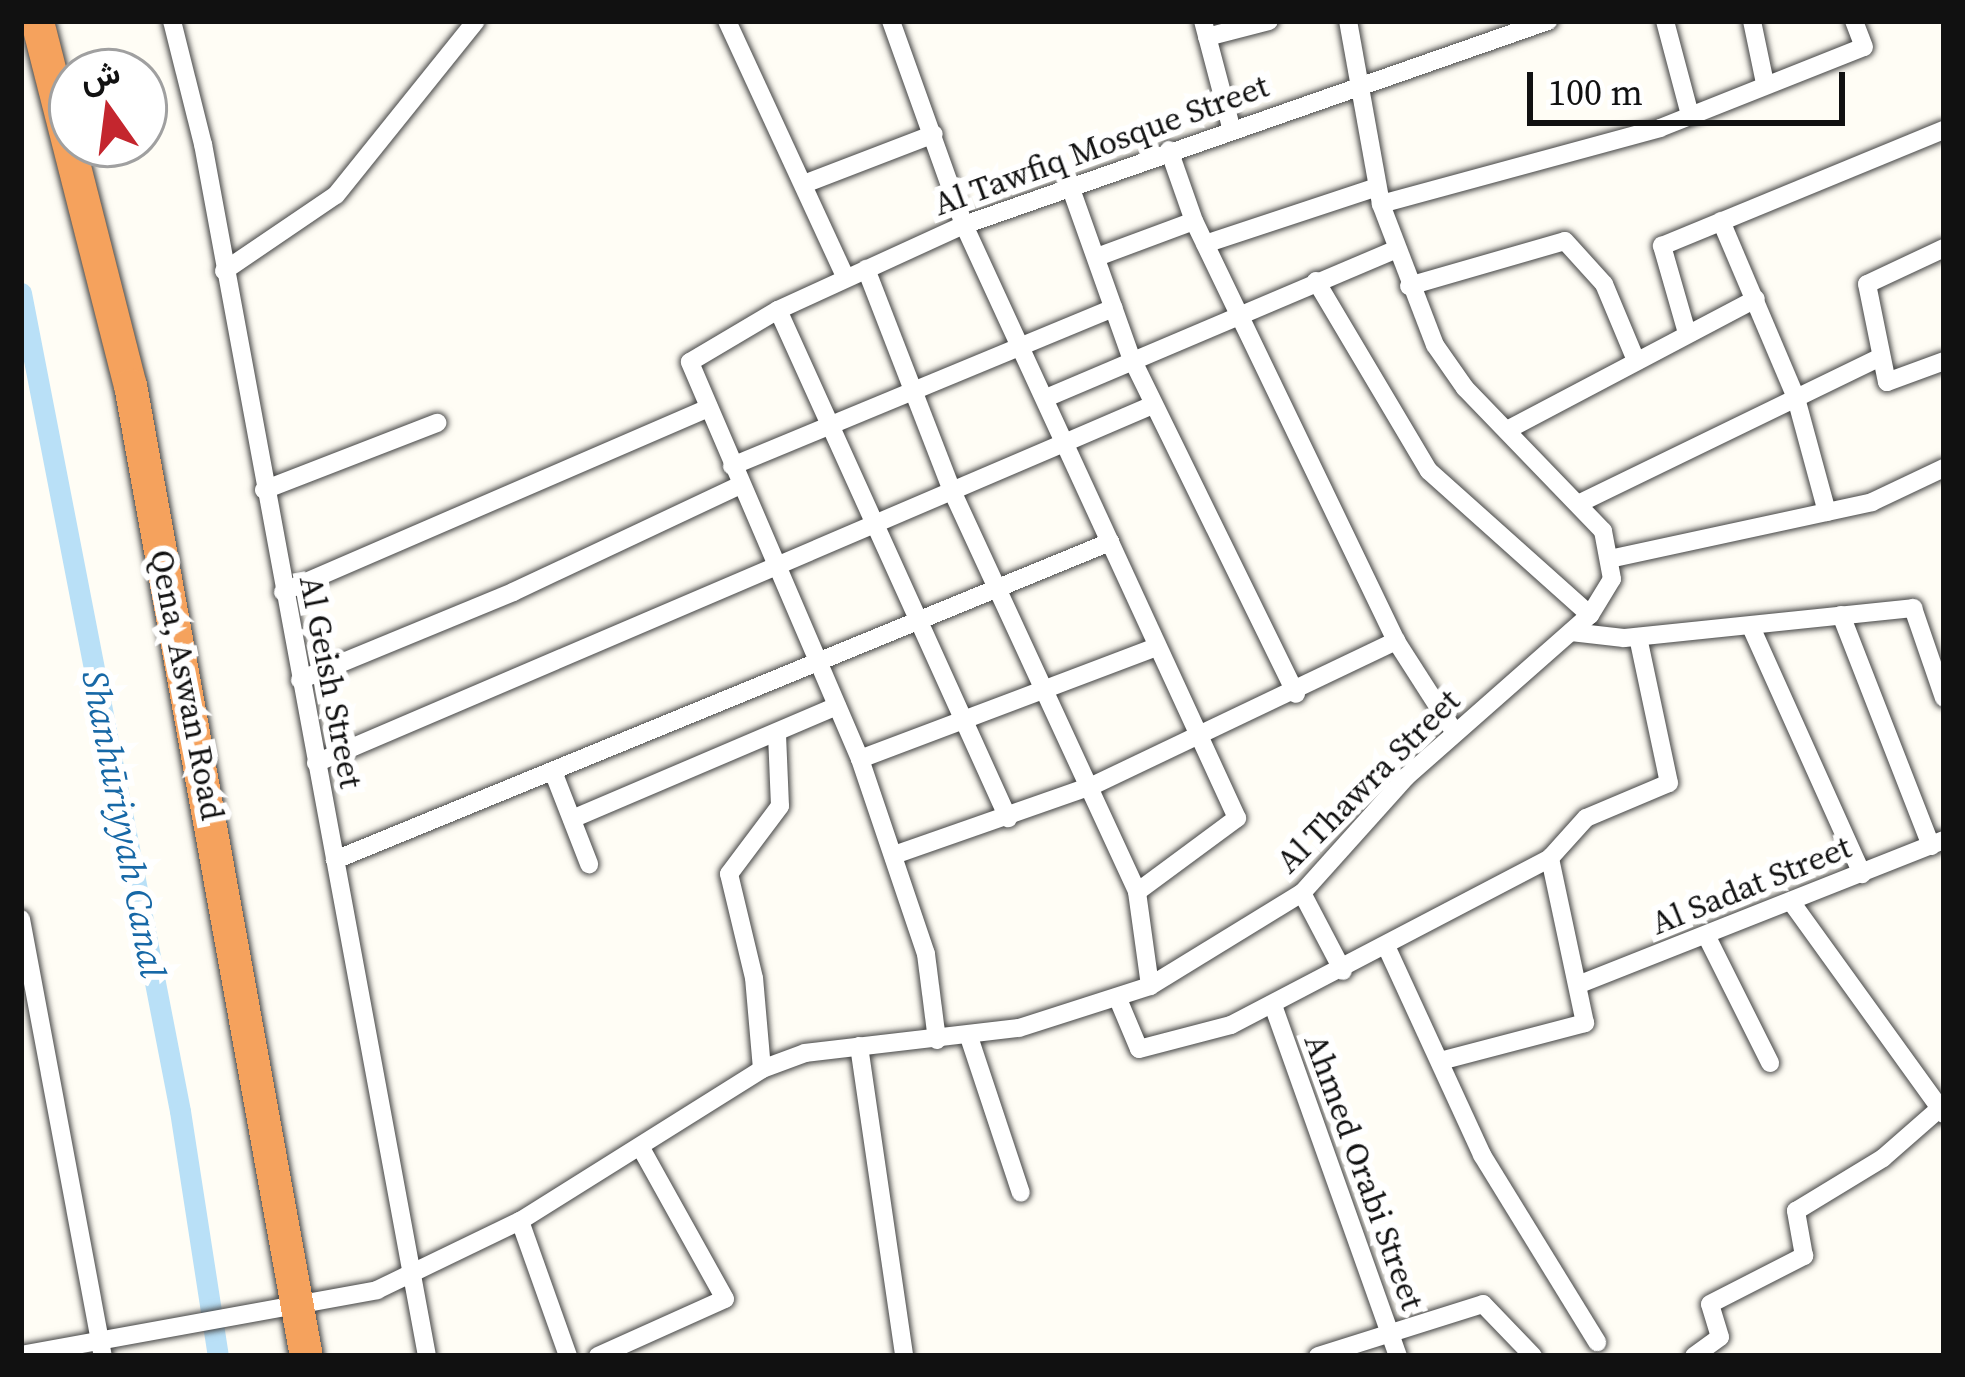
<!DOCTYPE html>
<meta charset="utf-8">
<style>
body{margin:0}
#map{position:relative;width:1965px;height:1377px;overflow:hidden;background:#fffdf5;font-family:"Source Serif 4",Vazirmatn,serif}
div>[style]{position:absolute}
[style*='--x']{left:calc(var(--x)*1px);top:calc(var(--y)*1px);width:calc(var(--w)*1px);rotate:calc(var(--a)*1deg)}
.canal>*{height:21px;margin:-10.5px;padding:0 10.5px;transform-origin:10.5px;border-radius:10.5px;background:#b9e0f7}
.roads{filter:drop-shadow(0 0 3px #444) drop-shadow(0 0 3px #444)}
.street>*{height:18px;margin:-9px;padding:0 9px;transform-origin:9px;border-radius:9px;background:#fff}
.highway>*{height:33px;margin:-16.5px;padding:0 16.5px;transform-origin:16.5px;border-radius:16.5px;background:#f5a25d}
span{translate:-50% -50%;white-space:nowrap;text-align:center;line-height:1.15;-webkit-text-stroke:12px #fff;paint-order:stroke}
.street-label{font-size:33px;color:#111}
.water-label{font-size:36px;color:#1768a6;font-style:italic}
.frame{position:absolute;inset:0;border:24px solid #111;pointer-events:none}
.north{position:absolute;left:48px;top:48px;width:120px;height:120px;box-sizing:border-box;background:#fff;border:3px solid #a0a0a0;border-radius:50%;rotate:346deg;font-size:33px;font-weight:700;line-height:48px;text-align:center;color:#111}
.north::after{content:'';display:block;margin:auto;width:42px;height:54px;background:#c4262e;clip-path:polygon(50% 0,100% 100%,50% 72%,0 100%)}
.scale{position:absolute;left:1527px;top:72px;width:318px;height:54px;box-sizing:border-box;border:6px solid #111;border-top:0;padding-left:15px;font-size:36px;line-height:42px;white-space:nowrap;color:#111;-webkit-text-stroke:9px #fff;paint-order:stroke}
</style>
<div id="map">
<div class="canal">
<div style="--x:21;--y:293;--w:833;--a:79"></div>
<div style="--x:180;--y:1111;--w:248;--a:81.2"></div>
</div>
<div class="roads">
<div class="street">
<div style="--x:172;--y:21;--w:127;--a:75.9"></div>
<div style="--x:203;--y:144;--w:1233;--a:79.53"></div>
<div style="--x:727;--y:21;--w:283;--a:65.2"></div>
<div style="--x:891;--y:21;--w:217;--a:70.3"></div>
<div style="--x:964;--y:225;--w:653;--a:65.28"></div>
<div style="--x:1237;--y:818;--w:124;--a:143.5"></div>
<div style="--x:1203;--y:21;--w:110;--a:75.2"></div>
<div style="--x:1665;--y:21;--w:97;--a:75.1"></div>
<div style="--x:1752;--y:21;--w:63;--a:78.2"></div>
<div style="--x:1207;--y:37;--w:64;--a:-14.5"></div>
<div style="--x:1169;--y:150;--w:75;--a:70.6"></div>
<div style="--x:804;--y:184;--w:139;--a:-21"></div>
<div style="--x:1070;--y:186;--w:182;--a:70.4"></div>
<div style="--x:1131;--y:357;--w:375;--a:63.9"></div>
<div style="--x:1381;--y:204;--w:289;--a:-15.2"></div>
<div style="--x:1660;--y:128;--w:219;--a:-21.7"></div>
<div style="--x:1864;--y:47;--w:28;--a:-111"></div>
<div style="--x:1721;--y:221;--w:192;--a:67"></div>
<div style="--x:1796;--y:398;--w:118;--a:74.8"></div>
<div style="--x:1205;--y:244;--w:181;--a:-18.3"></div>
<div style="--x:1944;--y:248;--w:85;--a:154.9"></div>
<div style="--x:1867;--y:284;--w:100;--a:78.5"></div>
<div style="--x:1887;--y:382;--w:61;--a:-20.2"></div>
<div style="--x:1097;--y:257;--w:103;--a:-20.4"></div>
<div style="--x:1194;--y:221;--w:466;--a:64.3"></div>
<div style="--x:1396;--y:641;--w:109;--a:57.3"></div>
<div style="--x:866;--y:269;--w:240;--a:68.8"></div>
<div style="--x:953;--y:493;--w:439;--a:65.2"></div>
<div style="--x:1137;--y:892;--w:95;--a:82.1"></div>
<div style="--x:224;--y:271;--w:135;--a:-34.2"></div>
<div style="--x:336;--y:195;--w:223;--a:-51.2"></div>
<div style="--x:1316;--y:281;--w:221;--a:59.3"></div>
<div style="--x:1429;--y:471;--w:216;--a:41.8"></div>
<div style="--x:1409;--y:286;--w:162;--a:-16.1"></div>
<div style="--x:1565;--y:241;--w:58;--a:47.8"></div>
<div style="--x:1604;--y:284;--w:80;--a:67.3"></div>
<div style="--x:778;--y:310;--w:558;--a:65.64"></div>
<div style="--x:1687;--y:333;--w:91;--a:-106"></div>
<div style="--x:1662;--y:246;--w:305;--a:-22.4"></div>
<div style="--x:1046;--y:398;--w:378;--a:-23"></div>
<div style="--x:1509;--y:429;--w:279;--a:-27.8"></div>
<div style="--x:732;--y:466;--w:413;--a:-22.5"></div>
<div style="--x:264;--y:490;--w:186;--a:-21.2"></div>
<div style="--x:1582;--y:502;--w:332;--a:-25.9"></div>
<div style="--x:1614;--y:558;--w:264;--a:-12.2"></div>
<div style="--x:1872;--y:502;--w:80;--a:-25.3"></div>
<div style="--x:283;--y:592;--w:464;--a:-23.4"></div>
<div style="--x:1841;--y:615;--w:248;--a:68.7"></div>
<div style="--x:1751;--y:627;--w:271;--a:65.8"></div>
<div style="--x:1571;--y:632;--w:53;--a:6.5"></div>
<div style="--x:1624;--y:638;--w:291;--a:-5.9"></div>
<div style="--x:1913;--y:608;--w:95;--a:71"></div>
<div style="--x:300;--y:680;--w:230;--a:-22.4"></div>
<div style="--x:513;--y:592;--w:251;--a:-25.2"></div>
<div style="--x:860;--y:759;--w:314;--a:-20.7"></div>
<div style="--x:316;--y:763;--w:910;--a:-23.16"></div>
<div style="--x:554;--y:774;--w:97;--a:68.7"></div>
<div style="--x:572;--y:819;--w:288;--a:-23.1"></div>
<div style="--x:894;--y:855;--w:212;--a:-19.3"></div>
<div style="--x:1094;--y:785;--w:335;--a:-25.5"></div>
<div style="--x:335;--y:860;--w:838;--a:-22.31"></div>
<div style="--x:1302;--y:893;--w:88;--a:62.3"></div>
<div style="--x:1792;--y:903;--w:260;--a:54.2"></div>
<div style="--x:21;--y:919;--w:445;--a:79.4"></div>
<div style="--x:1707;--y:937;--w:141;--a:63.4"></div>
<div style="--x:1386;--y:946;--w:230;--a:65.3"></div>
<div style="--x:1482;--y:1155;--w:220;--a:58.4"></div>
<div style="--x:1580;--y:984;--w:391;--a:-21.6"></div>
<div style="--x:1118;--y:999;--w:54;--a:67.2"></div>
<div style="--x:1139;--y:1049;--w:95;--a:-14.6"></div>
<div style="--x:1231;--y:1025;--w:360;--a:-27.6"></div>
<div style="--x:1550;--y:858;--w:54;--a:-48"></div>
<div style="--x:1586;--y:818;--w:90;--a:-22.9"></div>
<div style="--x:1669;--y:783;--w:149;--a:-102"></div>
<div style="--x:1274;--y:1008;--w:369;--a:70.4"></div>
<div style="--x:969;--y:1037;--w:164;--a:71.6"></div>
<div style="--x:937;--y:1040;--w:87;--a:-97.3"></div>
<div style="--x:926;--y:954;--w:206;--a:-108.7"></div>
<div style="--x:860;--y:759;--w:432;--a:-113.2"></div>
<div style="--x:690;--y:362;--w:102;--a:-30.6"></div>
<div style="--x:778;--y:310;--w:205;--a:-24.6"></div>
<div style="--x:964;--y:225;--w:619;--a:-19.26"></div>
<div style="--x:859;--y:1046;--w:313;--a:81.7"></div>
<div style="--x:1444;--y:1060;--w:146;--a:-14.7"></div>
<div style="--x:1585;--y:1023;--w:169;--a:-102"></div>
<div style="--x:762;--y:1069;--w:91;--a:-95"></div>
<div style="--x:754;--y:978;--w:107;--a:-103.5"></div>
<div style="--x:729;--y:874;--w:85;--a:-53.1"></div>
<div style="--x:780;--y:806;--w:73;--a:-92.4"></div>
<div style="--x:520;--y:1221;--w:143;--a:70.4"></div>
<div style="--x:21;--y:1355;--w:362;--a:-10.3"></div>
<div style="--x:377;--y:1290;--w:159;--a:-25.8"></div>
<div style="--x:520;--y:1221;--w:286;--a:-32.1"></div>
<div style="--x:762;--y:1069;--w:46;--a:-20.4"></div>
<div style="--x:805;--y:1053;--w:215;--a:-6.7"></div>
<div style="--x:1019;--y:1028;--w:138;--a:-17.8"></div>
<div style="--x:1150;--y:986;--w:178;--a:-31.5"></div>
<div style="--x:1302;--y:893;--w:156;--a:-48.1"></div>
<div style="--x:1406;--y:777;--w:245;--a:-41.4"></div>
<div style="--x:1590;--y:615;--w:42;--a:-58.6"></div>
<div style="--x:1612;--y:579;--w:49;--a:-100.6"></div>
<div style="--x:1603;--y:531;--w:199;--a:-134"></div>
<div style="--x:1465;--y:388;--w:52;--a:-124.9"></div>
<div style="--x:1435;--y:345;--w:151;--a:-111"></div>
<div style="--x:1381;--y:204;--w:186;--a:-100.2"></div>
<div style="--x:598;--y:1356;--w:139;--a:-24.2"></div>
<div style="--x:725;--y:1299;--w:173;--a:-119.1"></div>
<div style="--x:1318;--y:1356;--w:173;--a:-17.5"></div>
<div style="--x:1483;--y:1304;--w:72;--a:46.1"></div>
<div style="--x:1694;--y:1356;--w:32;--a:-36"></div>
<div style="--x:1720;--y:1337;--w:34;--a:-107"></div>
<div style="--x:1710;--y:1304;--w:106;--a:-27.1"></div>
<div style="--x:1804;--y:1256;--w:46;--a:-100.1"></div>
<div style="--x:1796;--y:1211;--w:102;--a:-31.3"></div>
<div style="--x:1883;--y:1158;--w:74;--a:-41.2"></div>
</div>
<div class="highway">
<div style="--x:37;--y:21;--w:376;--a:75.7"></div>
<div style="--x:130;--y:385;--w:987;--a:79.73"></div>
</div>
</div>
<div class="street-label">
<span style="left:1101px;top:145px;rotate:-20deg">Al Tawfiq Mosque Street</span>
<span style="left:331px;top:682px;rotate:79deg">Al Geish Street</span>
<span style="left:187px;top:685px;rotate:79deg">Qena, Aswan Road</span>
<span style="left:1368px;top:781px;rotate:-45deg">Al Thawra Street</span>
<span style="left:1751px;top:885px;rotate:-22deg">Al Sadat Street</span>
<span style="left:1364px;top:1172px;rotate:70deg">Ahmed Orabi Street</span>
</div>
<div class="water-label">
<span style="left:124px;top:824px;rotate:79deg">Shanhūriyyah Canal</span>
</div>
<div class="frame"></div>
<div class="north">ش</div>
<div class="scale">100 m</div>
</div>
